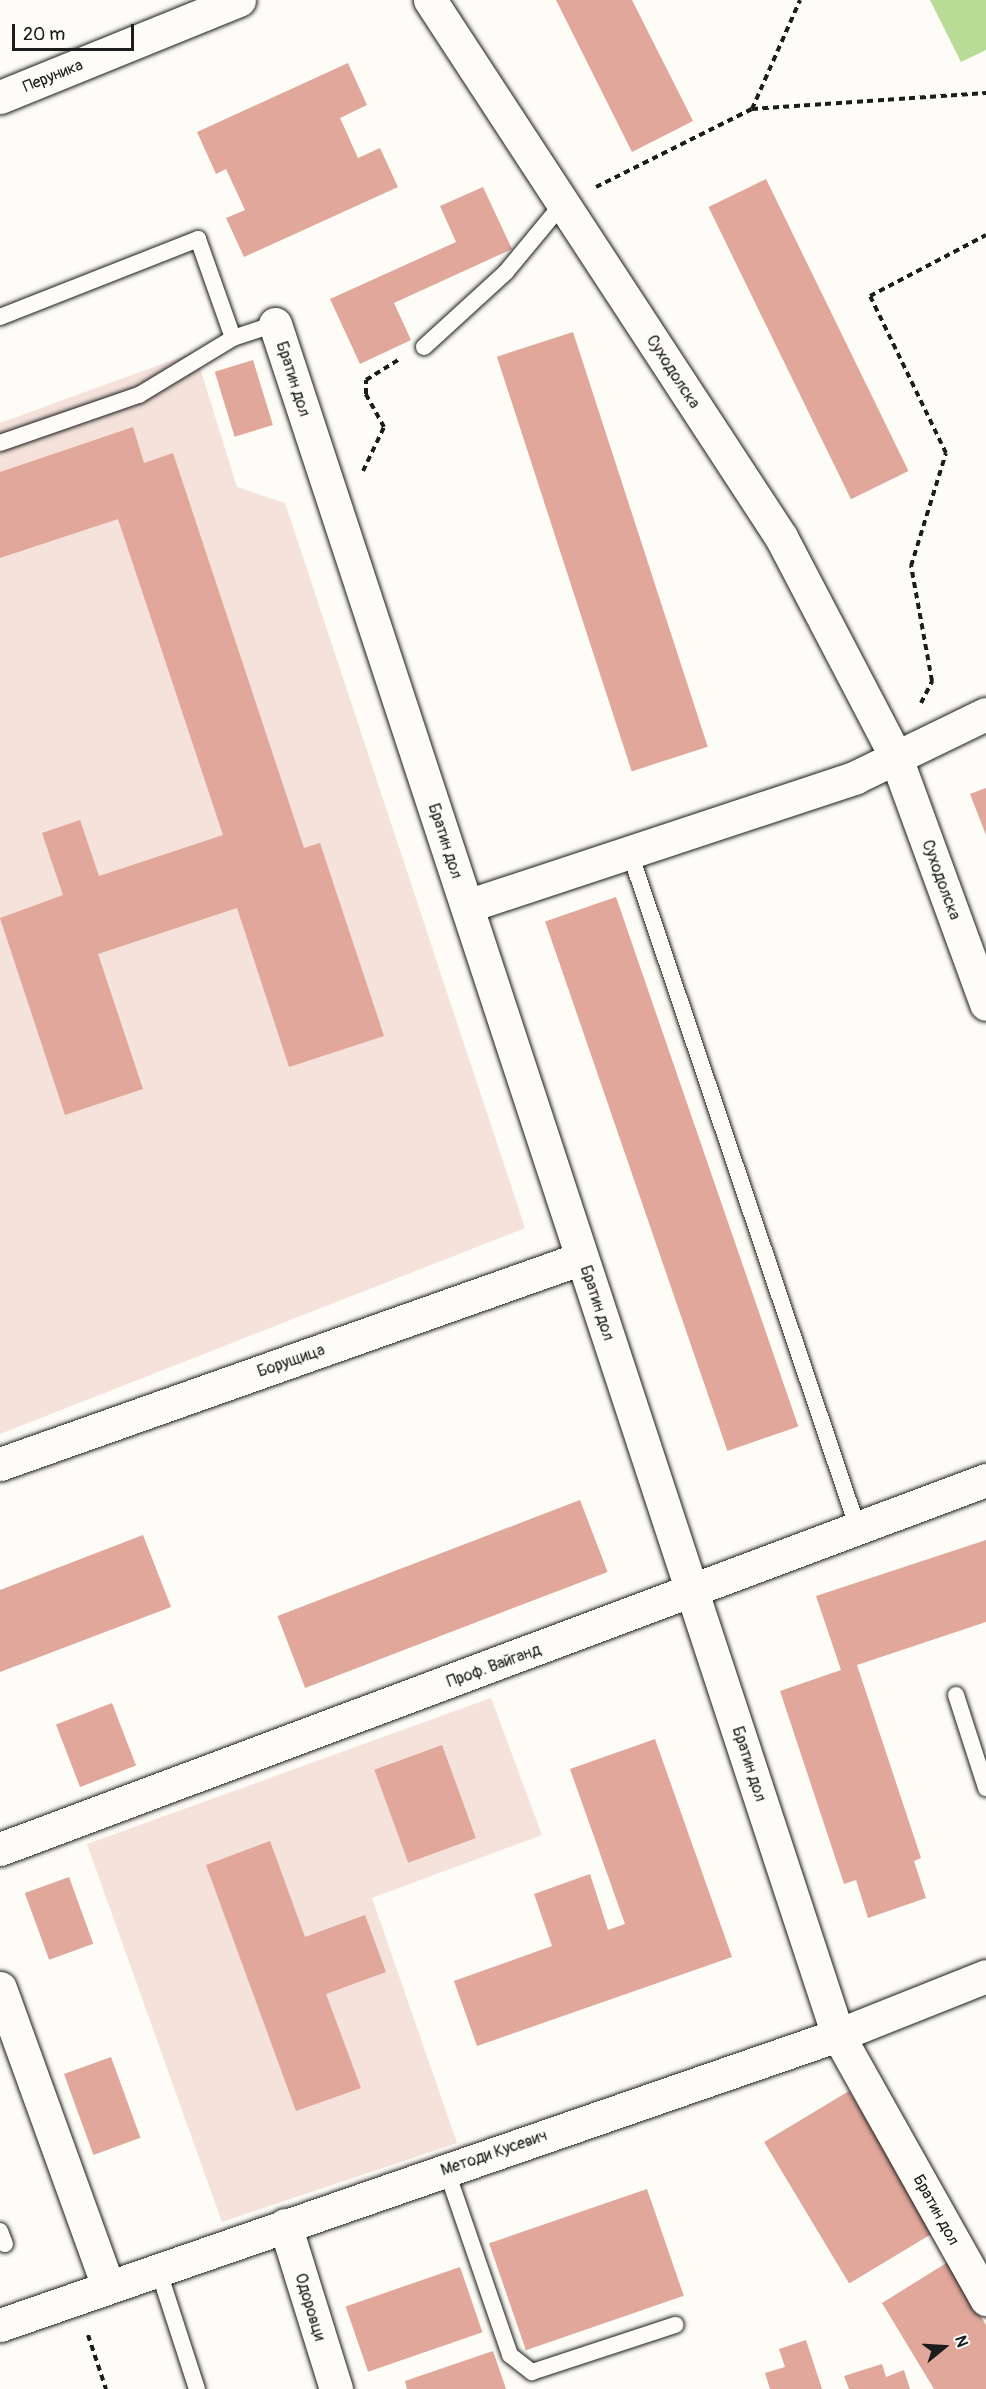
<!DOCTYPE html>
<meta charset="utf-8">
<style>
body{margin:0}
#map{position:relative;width:986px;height:2389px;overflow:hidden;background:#fdfcf7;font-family:Pangolin,sans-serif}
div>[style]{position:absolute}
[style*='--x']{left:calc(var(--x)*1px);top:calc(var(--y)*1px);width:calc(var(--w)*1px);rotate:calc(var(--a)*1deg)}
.built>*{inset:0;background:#f4e2db}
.green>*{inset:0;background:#b8db95}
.building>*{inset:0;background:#e0a79a;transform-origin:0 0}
.path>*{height:4px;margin-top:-2px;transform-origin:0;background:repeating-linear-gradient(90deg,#1c1c1c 0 6px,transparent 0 10.5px)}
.roads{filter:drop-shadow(0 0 2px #1c1c1c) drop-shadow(0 0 2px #1c1c1c)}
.lane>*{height:16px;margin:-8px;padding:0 8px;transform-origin:8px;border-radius:8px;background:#fdfcf7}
.street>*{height:33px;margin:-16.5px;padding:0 16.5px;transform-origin:16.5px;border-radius:16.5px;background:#fdfcf7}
span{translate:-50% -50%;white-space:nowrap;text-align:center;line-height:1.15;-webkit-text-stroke:6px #fdfcf7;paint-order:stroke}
.street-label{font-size:16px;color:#1c1c1c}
.north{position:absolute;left:914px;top:2317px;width:60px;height:60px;-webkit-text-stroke:4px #fdfcf7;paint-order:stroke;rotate:72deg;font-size:16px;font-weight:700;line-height:24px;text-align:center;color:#1c1c1c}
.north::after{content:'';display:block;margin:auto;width:21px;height:27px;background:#1c1c1c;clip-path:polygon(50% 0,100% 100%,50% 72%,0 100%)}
.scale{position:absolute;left:12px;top:24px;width:122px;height:27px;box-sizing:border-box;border:3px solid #1c1c1c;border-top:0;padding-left:8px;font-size:18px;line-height:21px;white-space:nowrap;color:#1c1c1c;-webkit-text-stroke:4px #fdfcf7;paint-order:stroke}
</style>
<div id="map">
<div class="built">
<div style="clip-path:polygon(195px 352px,237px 487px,285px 503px,525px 1228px,0 1434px,0 423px)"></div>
<div style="clip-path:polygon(491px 1698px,542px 1835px,372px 1898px,457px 2143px,222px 2222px,87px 1844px)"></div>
</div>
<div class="green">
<div style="clip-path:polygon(930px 0,986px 0,986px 50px,961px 62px)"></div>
</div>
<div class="building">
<div style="clip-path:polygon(556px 0,632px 0,693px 121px,632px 152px)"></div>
<div style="clip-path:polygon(348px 63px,367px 105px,340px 118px,358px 158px,380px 148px,398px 187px,244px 257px,226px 218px,245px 210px,226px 169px,216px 174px,197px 132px)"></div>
<div style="left:766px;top:179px;width:325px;height:64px;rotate:64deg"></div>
<div style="clip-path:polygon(483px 187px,512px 249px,394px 303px,411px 340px,360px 364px,330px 299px,456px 242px,440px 206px)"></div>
<div style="left:573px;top:332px;width:436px;height:80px;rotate:72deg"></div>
<div style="left:253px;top:360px;width:68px;height:40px;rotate:73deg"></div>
<div style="clip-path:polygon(133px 427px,144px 463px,173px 453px,304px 848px,320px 843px,384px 1036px,289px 1067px,237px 908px,98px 954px,143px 1089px,65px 1115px,0 918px,63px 895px,42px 833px,80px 820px,99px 876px,223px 835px,118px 519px,0 558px,0 472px)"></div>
<div style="clip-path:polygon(986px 788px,986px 835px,970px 794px)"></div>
<div style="left:616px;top:897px;width:560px;height:75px;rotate:71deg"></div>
<div style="left:580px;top:1500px;width:77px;height:324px;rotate:69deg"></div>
<div style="clip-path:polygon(143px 1535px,171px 1607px,0 1672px,0 1590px)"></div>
<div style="clip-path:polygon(986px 1540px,986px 1622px,857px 1665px,921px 1858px,914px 1861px,926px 1898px,868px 1918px,856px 1880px,844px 1884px,780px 1691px,841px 1670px,816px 1596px)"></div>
<div style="left:112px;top:1703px;width:67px;height:60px;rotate:69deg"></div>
<div style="clip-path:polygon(655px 1739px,732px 1957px,477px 2046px,454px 1981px,552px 1946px,534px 1894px,590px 1874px,608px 1930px,625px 1924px,570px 1769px)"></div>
<div style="left:442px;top:1745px;width:99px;height:72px;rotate:70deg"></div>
<div style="clip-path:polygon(270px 1841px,305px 1937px,365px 1915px,386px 1972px,326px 1994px,361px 2088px,296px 2111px,206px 1865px)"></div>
<div style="left:69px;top:1877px;width:71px;height:47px;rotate:70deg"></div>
<div style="left:111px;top:2057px;width:86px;height:50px;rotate:70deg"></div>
<div style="left:849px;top:2091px;width:165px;height:99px;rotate:59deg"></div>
<div style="left:647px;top:2189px;width:113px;height:167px;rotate:71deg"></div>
<div style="clip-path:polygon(948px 2262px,986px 2325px,986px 2389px,934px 2389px,882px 2303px)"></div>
<div style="left:460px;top:2267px;width:69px;height:121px;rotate:71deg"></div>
<div style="clip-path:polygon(806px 2340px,822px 2389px,770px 2389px,765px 2373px,785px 2367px,779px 2349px)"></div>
<div style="clip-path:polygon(493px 2351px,506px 2389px,407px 2389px,405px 2381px)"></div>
<div style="clip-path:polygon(882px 2364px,886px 2377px,904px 2370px,910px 2389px,849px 2389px,844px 2376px)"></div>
</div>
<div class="path">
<div style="--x:752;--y:109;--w:119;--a:-66.2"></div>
<div style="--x:596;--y:187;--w:174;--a:-26.6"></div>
<div style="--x:752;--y:109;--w:235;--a:-3.9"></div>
<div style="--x:363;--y:471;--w:49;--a:-64.5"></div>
<div style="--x:384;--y:427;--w:38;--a:-119"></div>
<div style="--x:366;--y:394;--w:14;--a:-90"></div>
<div style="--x:366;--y:380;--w:39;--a:-32"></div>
<div style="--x:921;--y:703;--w:25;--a:-63"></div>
<div style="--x:932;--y:681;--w:117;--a:-100.3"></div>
<div style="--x:911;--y:566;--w:118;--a:-72.8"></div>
<div style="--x:946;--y:453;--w:174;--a:-115.8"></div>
<div style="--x:870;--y:296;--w:131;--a:-27.7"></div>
<div style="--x:88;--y:2335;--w:57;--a:71.6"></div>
</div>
<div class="roads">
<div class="lane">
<div style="--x:0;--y:317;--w:213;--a:-21.5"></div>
<div style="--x:198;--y:239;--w:105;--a:70.5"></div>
<div style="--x:424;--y:347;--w:111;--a:-42.4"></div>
<div style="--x:506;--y:272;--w:89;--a:-50.4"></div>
<div style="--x:0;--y:443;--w:147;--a:-19.1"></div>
<div style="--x:139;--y:395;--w:110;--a:-31.2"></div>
<div style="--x:233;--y:338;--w:44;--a:-18.4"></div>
<div style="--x:629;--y:850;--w:717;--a:71.36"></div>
<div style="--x:956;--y:1695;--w:98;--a:72.1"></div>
<div style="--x:446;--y:2169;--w:197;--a:71"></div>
<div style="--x:510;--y:2355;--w:28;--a:38"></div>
<div style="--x:532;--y:2372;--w:151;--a:-18.2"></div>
<div style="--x:0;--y:2231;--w:14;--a:69"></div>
<div style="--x:158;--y:2269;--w:126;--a:72"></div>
</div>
<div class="street">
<div style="--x:430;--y:0;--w:642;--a:56.83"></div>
<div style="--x:781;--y:537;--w:246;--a:62.4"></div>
<div style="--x:895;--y:755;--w:265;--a:69.9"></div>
<div style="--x:0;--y:97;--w:258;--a:-22.1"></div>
<div style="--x:275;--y:324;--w:1801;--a:71.79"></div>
<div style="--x:838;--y:2035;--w:303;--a:60.7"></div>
<div style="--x:467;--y:906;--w:410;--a:-18.3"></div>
<div style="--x:856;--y:777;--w:144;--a:-25.9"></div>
<div style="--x:0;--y:1464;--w:617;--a:-19.49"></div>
<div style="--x:0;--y:1849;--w:1053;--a:-20.52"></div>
<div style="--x:0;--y:1988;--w:317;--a:70.1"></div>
<div style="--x:285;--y:2225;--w:172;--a:72.7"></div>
<div style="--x:0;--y:2325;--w:887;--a:-19.09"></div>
<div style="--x:838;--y:2035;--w:159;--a:-21.7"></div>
</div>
</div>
<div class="street-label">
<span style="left:53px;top:76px;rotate:-22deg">Перуника</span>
<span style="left:673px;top:372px;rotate:57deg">Суходолска</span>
<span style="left:293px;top:379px;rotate:72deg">Братин дол</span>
<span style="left:445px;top:841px;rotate:72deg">Братин дол</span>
<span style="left:941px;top:880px;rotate:70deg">Суходолска</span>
<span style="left:597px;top:1303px;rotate:72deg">Братин дол</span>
<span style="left:291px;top:1361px;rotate:-19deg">Борущица</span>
<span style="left:494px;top:1666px;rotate:-20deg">Проф. Вайганд</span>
<span style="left:749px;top:1764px;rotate:72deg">Братин дол</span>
<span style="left:494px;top:2153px;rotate:-19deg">Методи Кусевич</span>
<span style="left:936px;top:2210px;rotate:61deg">Братин дол</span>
<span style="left:310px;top:2307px;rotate:73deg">Одоровци</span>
</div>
<div class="north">N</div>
<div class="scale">20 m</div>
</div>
